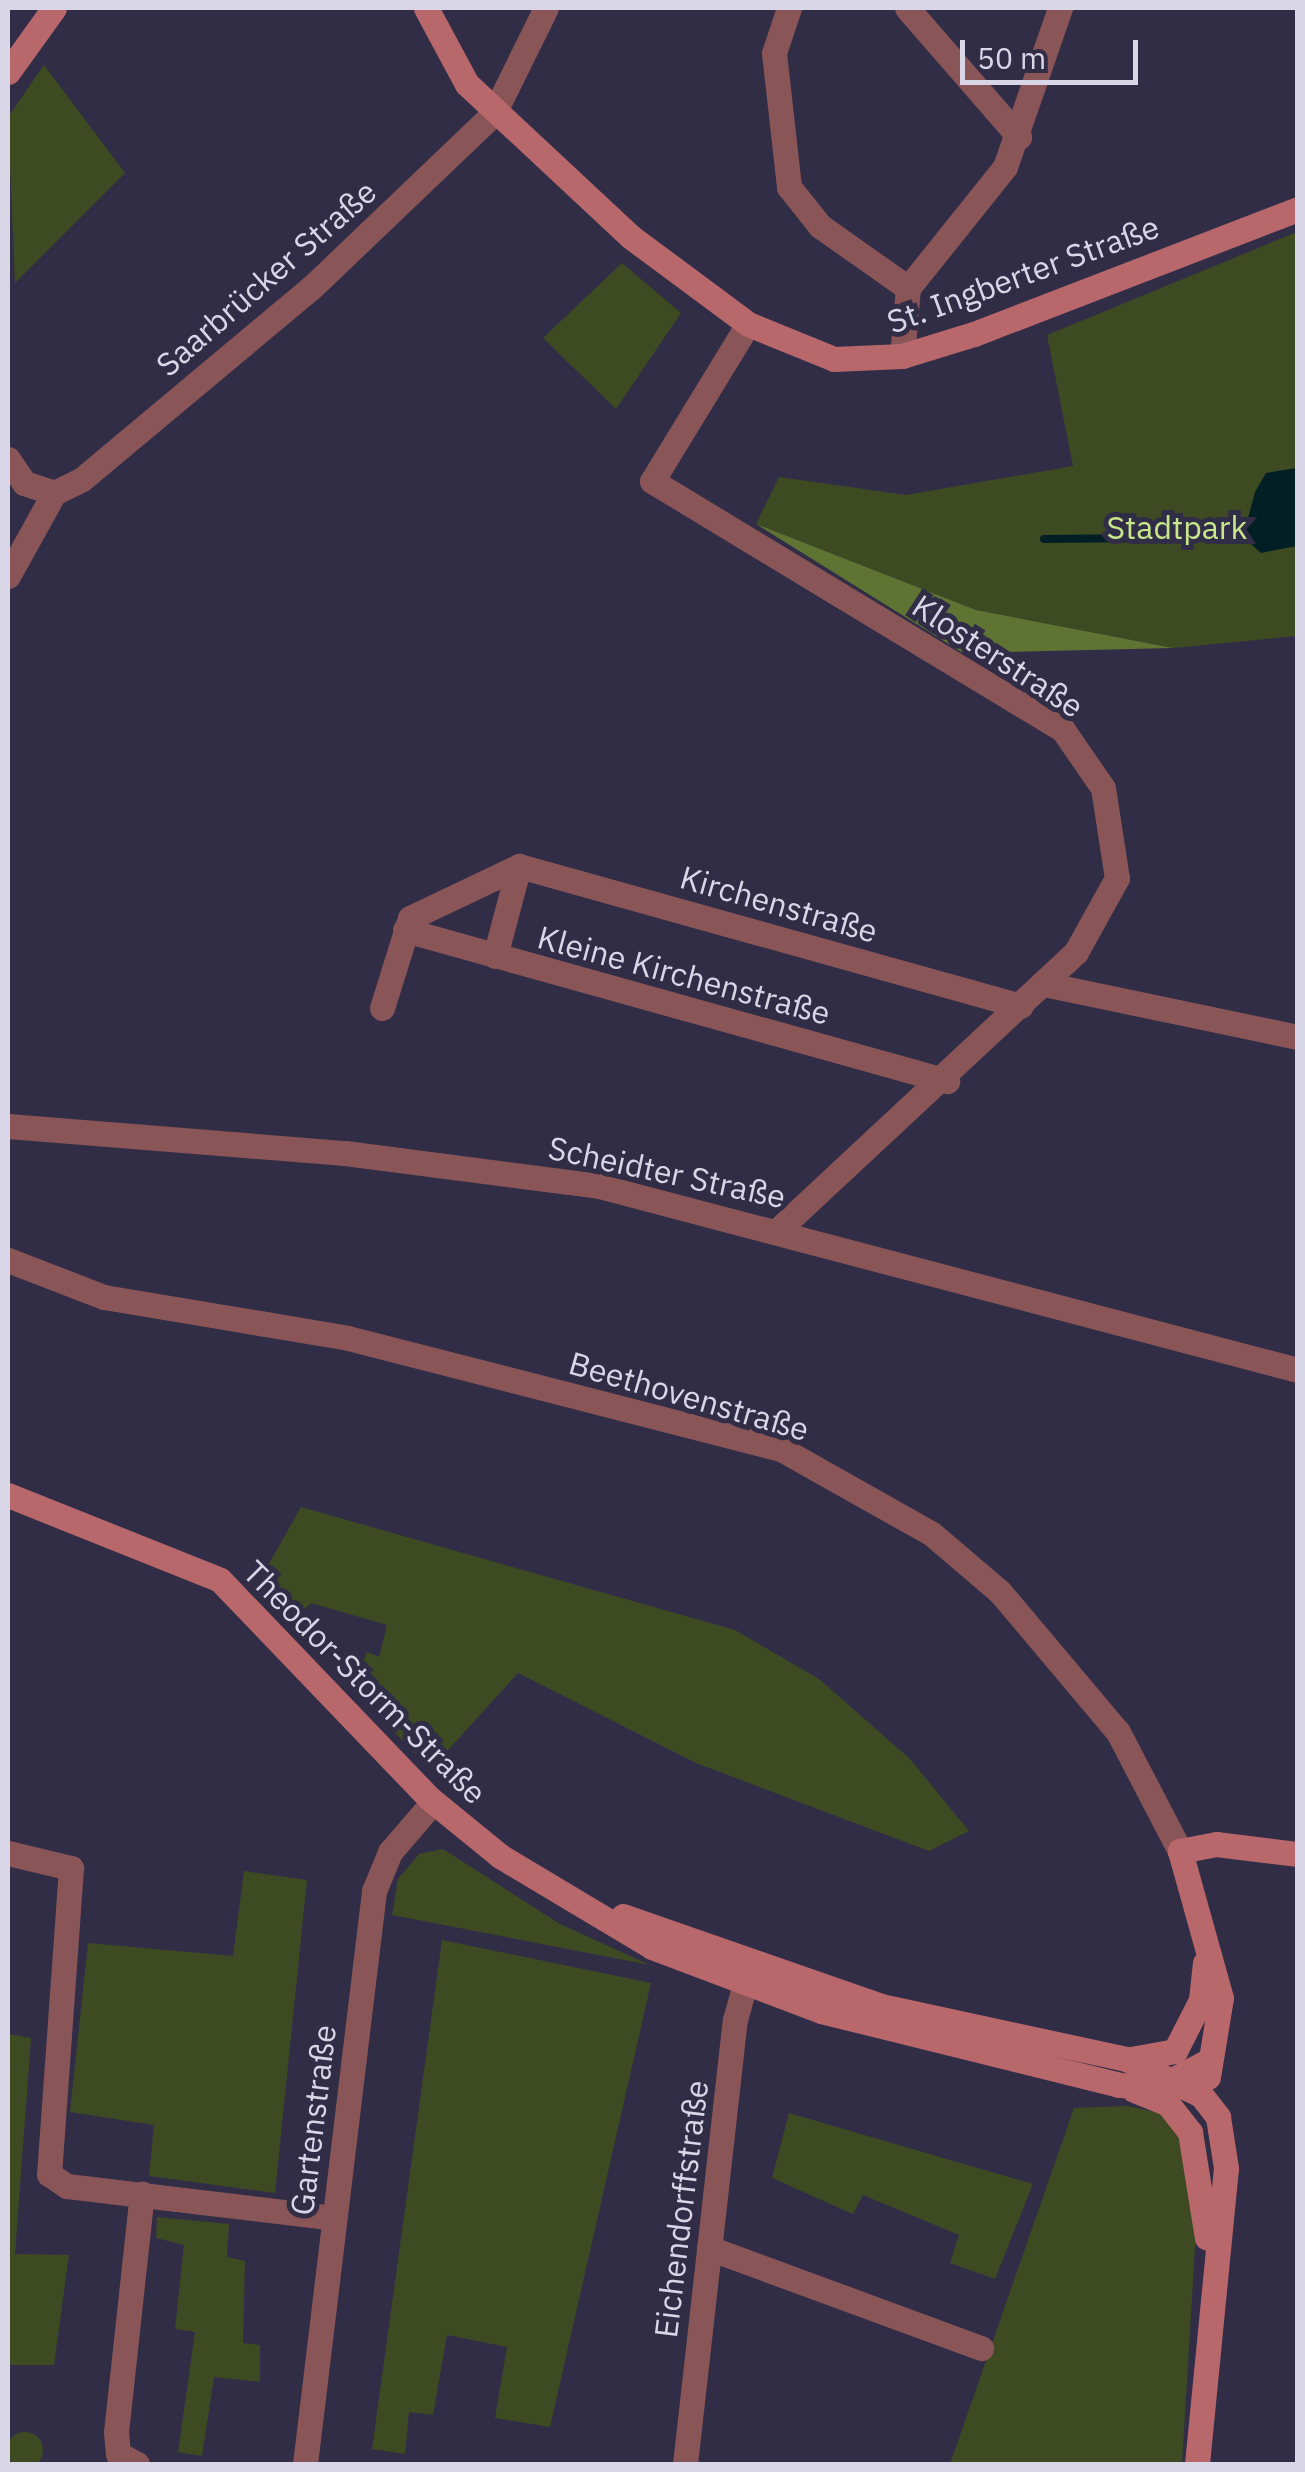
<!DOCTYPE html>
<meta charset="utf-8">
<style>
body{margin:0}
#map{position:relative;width:1305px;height:2472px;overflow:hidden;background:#312d47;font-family:"IBM Plex Sans",sans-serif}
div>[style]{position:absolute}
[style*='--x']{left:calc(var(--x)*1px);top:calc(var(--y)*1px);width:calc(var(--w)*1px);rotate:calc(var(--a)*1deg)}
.green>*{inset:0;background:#3e4b22}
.round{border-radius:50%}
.forest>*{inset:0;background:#5f7433}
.water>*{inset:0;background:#011f25}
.stream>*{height:8px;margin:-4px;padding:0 4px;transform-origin:4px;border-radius:4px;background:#011f25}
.street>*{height:25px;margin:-12.5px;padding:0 12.5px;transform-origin:12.5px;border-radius:12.5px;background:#895557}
.secondary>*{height:25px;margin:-12.5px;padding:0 12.5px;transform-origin:12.5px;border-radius:12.5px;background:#b8676b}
span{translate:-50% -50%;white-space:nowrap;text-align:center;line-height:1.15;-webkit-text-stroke:10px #312d47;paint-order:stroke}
.street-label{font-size:32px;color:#d8d6e7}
.park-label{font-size:32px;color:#c7e78a}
.frame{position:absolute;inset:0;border:10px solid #d8d6e7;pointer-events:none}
.scale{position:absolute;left:960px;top:40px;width:178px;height:45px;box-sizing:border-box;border:5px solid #d8d6e7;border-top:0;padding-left:12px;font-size:30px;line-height:35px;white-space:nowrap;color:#d8d6e7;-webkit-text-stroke:8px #312d47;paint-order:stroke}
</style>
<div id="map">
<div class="green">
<div style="clip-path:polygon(44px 65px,125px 173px,15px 283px,8px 117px)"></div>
<div style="clip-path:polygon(1297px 232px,1297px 636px,1173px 648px,976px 610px,756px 524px,779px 477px,906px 495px,1073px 466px,1047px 335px)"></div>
<div style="clip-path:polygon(622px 263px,681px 313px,616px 409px,543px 338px)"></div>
<div style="clip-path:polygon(301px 1507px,735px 1630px,819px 1679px,909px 1758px,969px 1831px,929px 1851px,696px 1763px,518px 1673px,431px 1769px,352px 1690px,367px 1652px,379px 1657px,387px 1625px,311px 1603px,299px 1614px,262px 1576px)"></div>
<div style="clip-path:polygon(443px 1849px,560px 1924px,650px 1965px,392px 1915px,398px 1879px,419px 1854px)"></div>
<div style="clip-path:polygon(244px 1871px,307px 1880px,275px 2193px,149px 2176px,154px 2125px,70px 2112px,88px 1943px,233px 1956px)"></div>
<div style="clip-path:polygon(442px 1940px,651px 1983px,550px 2427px,495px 2418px,507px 2347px,447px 2335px,433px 2415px,409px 2412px,405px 2454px,372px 2449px)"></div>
<div style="clip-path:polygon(8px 2034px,31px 2038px,15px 2254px,69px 2255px,54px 2365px,8px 2365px)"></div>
<div style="clip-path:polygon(1128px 2106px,1159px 2113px,1183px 2138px,1197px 2214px,1182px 2464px,950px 2464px,1074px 2108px)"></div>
<div style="clip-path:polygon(789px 2113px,1033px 2184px,995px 2279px,950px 2263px,959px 2235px,863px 2195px,853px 2214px,772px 2178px)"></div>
<div style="clip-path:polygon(157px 2217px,229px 2224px,227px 2257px,245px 2261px,243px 2343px,260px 2345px,260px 2382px,214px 2377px,202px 2456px,178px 2452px,195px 2332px,175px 2329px,184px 2245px,156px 2238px)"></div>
<div class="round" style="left:7px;top:2432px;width:36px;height:36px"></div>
</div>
<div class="forest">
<div style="clip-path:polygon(756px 524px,976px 610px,1173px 648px,963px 653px)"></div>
</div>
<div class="water">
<div style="clip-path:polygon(1297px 468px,1297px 546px,1261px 553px,1243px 537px,1255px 492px,1266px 473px)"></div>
</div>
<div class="stream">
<div style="--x:1044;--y:539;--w:199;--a:-0.6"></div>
</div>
<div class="street">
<div style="--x:789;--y:8;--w:47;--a:108.4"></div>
<div style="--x:774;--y:53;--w:135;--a:83.6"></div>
<div style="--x:789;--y:187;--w:50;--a:51.5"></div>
<div style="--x:820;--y:226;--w:108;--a:35.2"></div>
<div style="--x:907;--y:8;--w:171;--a:49"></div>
<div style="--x:748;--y:324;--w:184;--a:121.4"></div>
<div style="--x:652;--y:481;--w:481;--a:31.2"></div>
<div style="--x:1063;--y:730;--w:70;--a:55.4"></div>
<div style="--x:1103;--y:788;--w:91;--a:81.2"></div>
<div style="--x:1117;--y:878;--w:85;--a:119"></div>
<div style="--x:1076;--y:952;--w:406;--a:137"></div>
<div style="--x:902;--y:356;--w:68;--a:-85"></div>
<div style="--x:908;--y:288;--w:155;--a:-51.3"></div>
<div style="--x:1005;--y:167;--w:168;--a:-70.9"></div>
<div style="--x:8;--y:459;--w:29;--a:56"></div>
<div style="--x:24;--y:483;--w:32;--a:18"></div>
<div style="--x:8;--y:576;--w:95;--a:-61"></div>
<div style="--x:54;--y:493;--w:30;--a:-26"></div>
<div style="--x:81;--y:480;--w:300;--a:-39.9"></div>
<div style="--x:311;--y:288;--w:253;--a:-43.7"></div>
<div style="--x:494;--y:113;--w:117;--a:-63.7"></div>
<div style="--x:405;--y:930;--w:563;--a:15.57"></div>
<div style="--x:495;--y:956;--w:93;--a:-75.1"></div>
<div style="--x:1044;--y:984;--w:259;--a:11.8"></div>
<div style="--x:382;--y:1008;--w:94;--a:-72.7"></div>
<div style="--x:410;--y:918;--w:121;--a:-25.5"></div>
<div style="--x:519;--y:866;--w:521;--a:15.58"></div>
<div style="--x:8;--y:1126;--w:338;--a:4.6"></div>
<div style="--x:345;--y:1153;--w:256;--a:7.4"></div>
<div style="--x:599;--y:1186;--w:723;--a:14.75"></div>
<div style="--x:8;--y:1260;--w:103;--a:21.1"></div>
<div style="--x:104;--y:1297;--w:247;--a:9.5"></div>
<div style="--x:348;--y:1338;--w:449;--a:14.4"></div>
<div style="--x:783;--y:1450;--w:171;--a:29.4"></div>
<div style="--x:932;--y:1534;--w:89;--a:40.5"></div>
<div style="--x:1000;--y:1592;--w:183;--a:49.9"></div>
<div style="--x:1118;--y:1732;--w:134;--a:62.5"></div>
<div style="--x:8;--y:1853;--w:65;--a:13.4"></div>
<div style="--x:71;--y:1868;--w:307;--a:94.1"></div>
<div style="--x:49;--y:2174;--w:22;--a:34"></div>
<div style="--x:67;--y:2186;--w:269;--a:6.8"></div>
<div style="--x:709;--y:2248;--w:290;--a:20.2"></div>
<div style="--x:137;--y:2464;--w:21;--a:-152"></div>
<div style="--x:118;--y:2454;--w:22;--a:-95"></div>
<div style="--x:116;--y:2432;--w:240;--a:-83.8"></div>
<div style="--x:305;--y:2464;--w:577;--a:-83.13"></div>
<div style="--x:374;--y:1891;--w:42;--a:-67.7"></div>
<div style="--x:390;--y:1852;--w:66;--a:-49.3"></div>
<div style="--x:685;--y:2464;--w:447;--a:-83.6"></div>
<div style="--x:735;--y:2020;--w:57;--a:-74.7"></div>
</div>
<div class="secondary">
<div style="--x:426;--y:8;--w:86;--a:61.7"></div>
<div style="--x:467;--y:84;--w:224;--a:43"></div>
<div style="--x:631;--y:237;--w:146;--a:36.6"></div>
<div style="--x:748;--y:324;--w:93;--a:22.1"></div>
<div style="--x:834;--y:359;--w:68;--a:-2.5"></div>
<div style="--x:902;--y:356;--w:75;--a:-17"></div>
<div style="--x:974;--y:334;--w:347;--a:-21.1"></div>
<div style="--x:8;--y:72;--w:79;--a:-54.3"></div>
<div style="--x:8;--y:1495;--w:228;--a:21.8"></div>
<div style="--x:220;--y:1580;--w:302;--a:46.2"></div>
<div style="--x:429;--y:1798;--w:92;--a:39.2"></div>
<div style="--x:500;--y:1856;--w:177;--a:30.9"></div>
<div style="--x:652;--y:1947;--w:181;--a:20.7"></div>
<div style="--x:821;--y:2011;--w:307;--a:13.9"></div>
<div style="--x:1119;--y:2085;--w:40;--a:2.9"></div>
<div style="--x:1159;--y:2087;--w:55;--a:-28"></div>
<div style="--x:623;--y:1916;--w:273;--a:19.2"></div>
<div style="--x:881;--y:2006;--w:251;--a:12.2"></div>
<div style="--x:1126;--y:2059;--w:83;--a:25.6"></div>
<div style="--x:1201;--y:2095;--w:28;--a:52"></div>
<div style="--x:1218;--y:2117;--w:52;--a:81.1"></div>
<div style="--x:1226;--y:2168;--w:297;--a:95.6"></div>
<div style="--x:1131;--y:2059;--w:45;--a:-10.3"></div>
<div style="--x:1175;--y:2051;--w:57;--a:-63"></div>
<div style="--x:1201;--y:2000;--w:37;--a:-84"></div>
<div style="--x:1208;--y:2077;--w:80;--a:-80.7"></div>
<div style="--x:1221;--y:1998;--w:153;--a:-105.6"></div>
<div style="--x:1180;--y:1851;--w:37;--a:-11"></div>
<div style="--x:1216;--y:1844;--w:83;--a:7"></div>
<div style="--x:1134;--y:2090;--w:37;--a:22"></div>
<div style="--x:1168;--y:2104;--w:36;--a:52"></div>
<div style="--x:1190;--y:2132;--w:107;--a:80.9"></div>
</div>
<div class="street-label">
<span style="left:1023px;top:274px;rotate:-20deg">St. Ingberter Straße</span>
<span style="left:266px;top:278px;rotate:-41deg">Saarbrücker Straße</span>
<span style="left:998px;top:656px;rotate:33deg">Klosterstraße</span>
<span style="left:779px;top:904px;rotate:16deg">Kirchenstraße</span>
<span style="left:684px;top:975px;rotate:15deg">Kleine Kirchenstraße</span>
<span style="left:667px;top:1172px;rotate:12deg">Scheidter Straße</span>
<span style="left:689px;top:1396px;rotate:16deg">Beethovenstraße</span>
<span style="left:365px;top:1682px;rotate:45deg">Theodor-Storm-Straße</span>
<span style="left:313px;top:2120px;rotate:-83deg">Gartenstraße</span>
<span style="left:681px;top:2209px;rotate:-83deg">Eichendorffstraße</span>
</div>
<div class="park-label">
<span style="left:1177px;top:527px">Stadtpark</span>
</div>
<div class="frame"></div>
<div class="scale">50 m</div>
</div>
